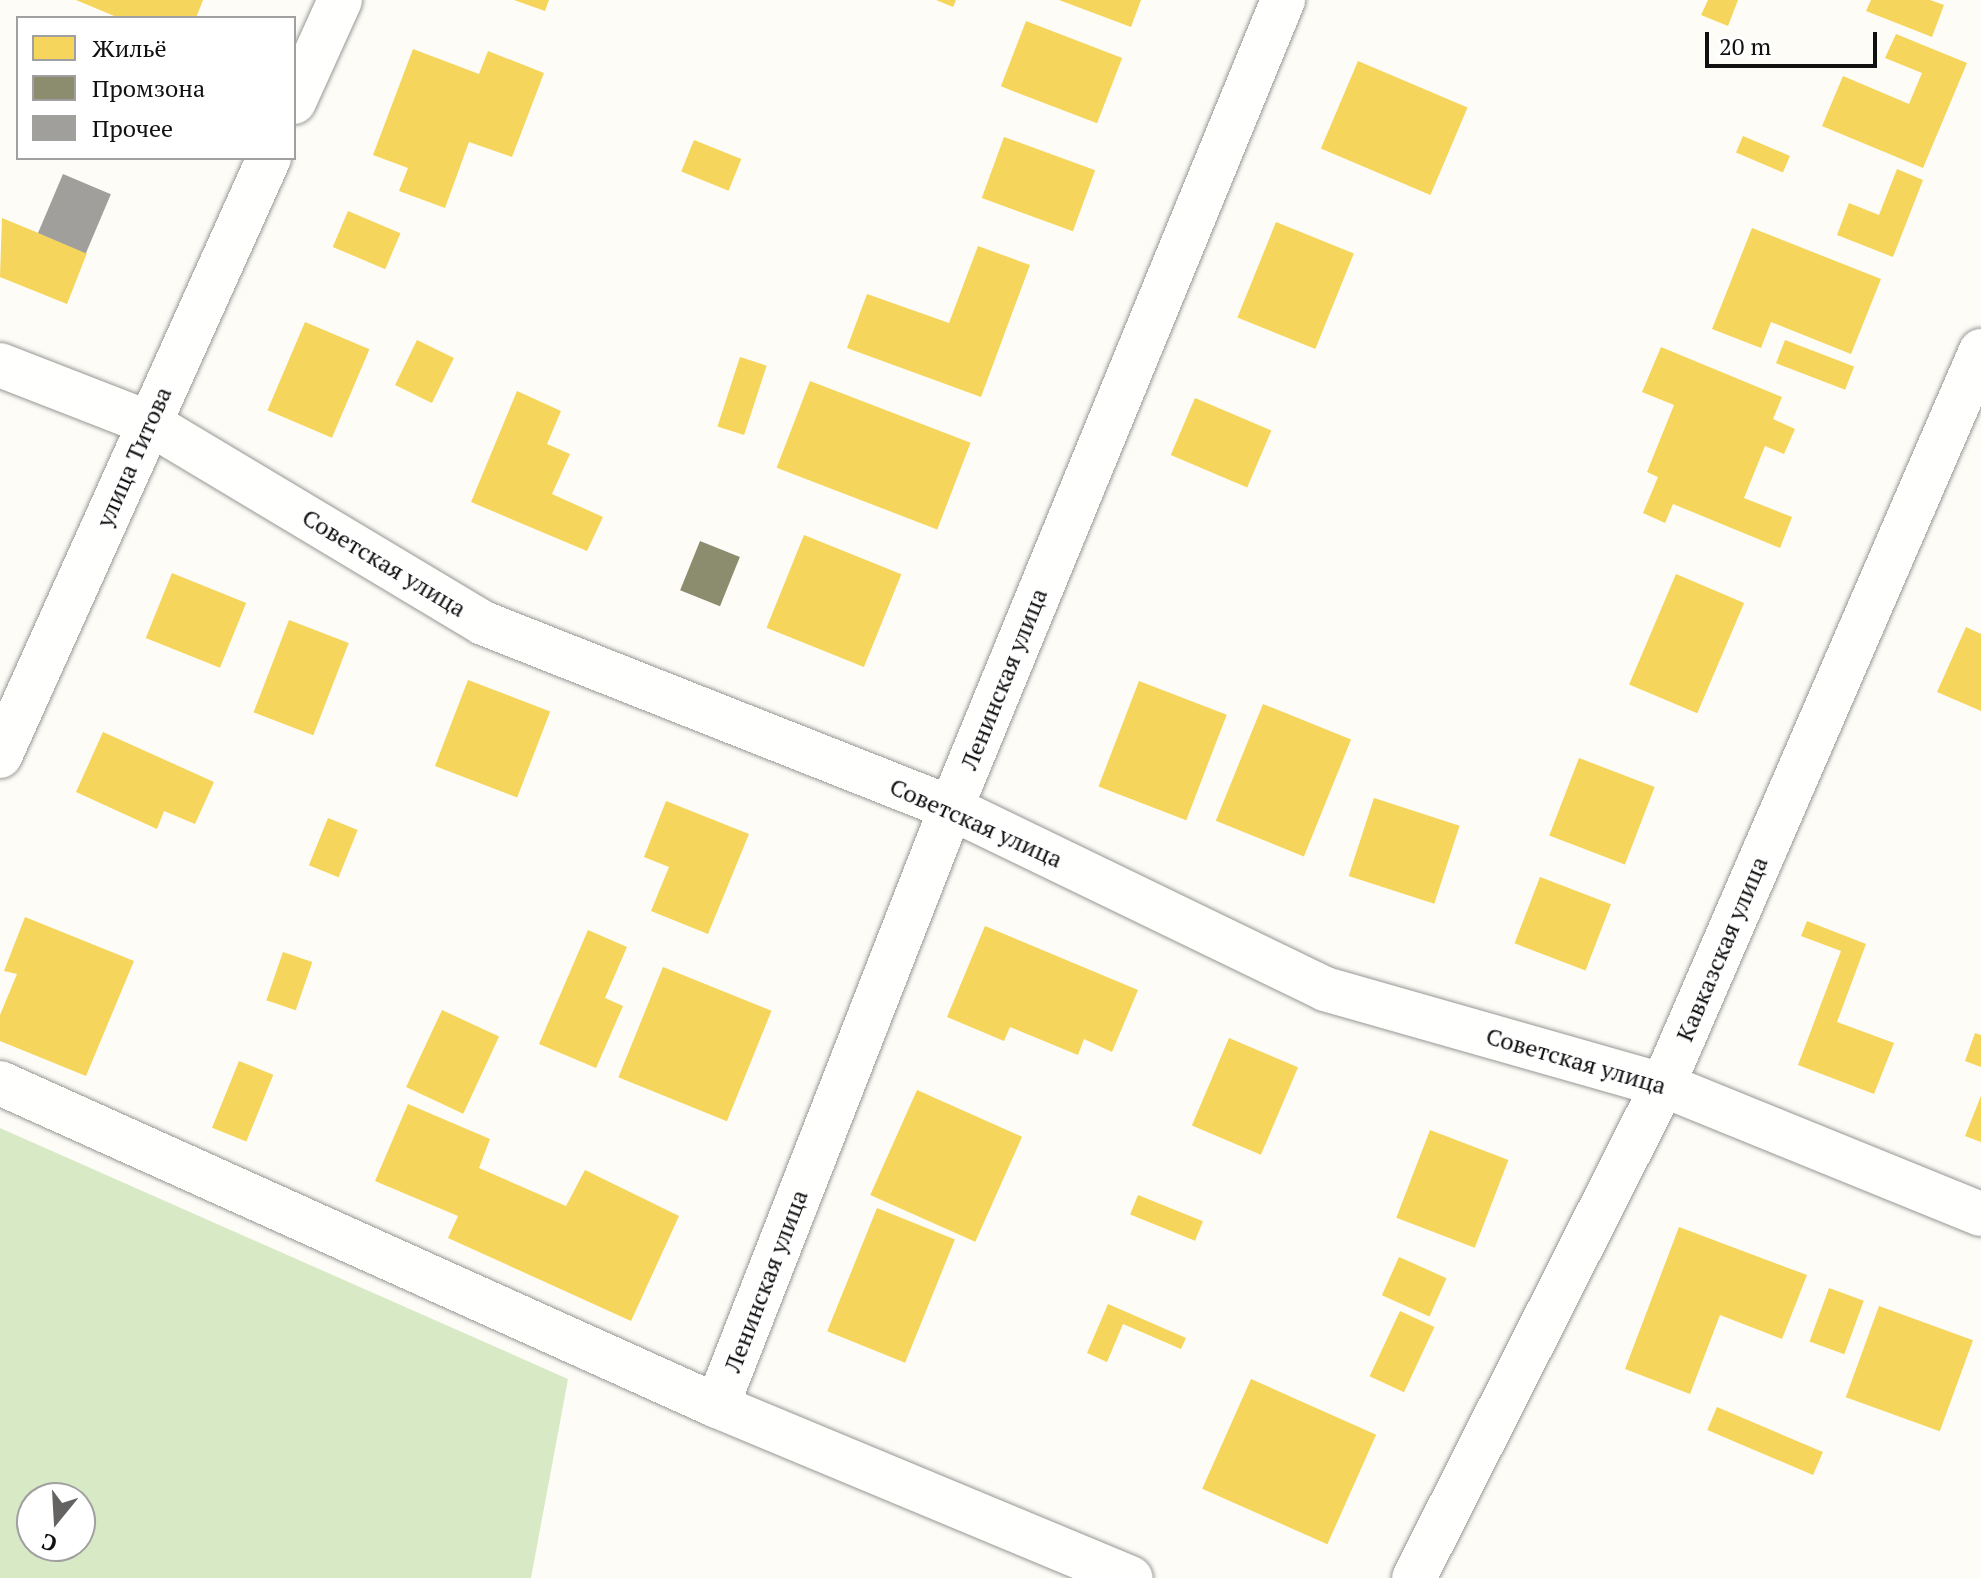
<!DOCTYPE html>
<meta charset="utf-8">
<style>
body{margin:0}
#map{position:relative;width:1981px;height:1578px;overflow:hidden;background:#fdfcf7;font-family:"PT Serif",serif}
div>[style]{position:absolute}
[style*='--x']{left:calc(var(--x)*1px);top:calc(var(--y)*1px);width:calc(var(--w)*1px);rotate:calc(var(--a)*1deg)}
.forest>*{inset:0;background:#d8eac5}
.homes>*{inset:0;background:#f6d55c;transform-origin:0 0}
.industry>*{inset:0;background:#8c8c6e;transform-origin:0 0}
.building>*{inset:0;background:#a19f9c;transform-origin:0 0}
.roads{filter:drop-shadow(0 0 2px #979795) drop-shadow(0 0 2px #979795)}
.minor>*{height:44px;margin:-22px;padding:0 22px;transform-origin:22px;border-radius:22px;background:#fffffe}
span{translate:-50% -50%;white-space:nowrap;text-align:center;line-height:1.15;-webkit-text-stroke:8px #fff;paint-order:stroke}
.street-label{font-size:24px;color:#111}
.legend{position:absolute;left:16px;top:16px;width:280px;height:144px;box-sizing:border-box;background:#fff;border:2px solid #a0a0a0;margin:0;padding:10px 14px;list-style:none;font-size:24px;color:#111}
.legend li{display:flex;align-items:center;gap:16px;height:40px}
.legend b{width:40px;border:2px solid #a0a0a0}
.north{position:absolute;left:16px;top:1482px;width:80px;height:80px;box-sizing:border-box;background:#fff;border:2px solid #a0a0a0;border-radius:50%;rotate:198deg;font-size:22px;font-weight:700;line-height:32px;text-align:center;color:#111}
.north::after{content:'';display:block;margin:auto;width:28px;height:36px;background:#646362;clip-path:polygon(50% 0,100% 100%,50% 72%,0 100%)}
.scale{position:absolute;left:1705px;top:32px;width:172px;height:36px;box-sizing:border-box;border:4px solid #111;border-top:0;padding-left:10px;font-size:24px;line-height:28px;white-space:nowrap;color:#111;-webkit-text-stroke:6px #fff;paint-order:stroke}
</style>
<div id="map">
<div class="forest">
<div style="clip-path:polygon(evenodd,0 1128px,568px 1379px,531px 1578px,0 1578px,0 1128px,32px 1498px,80px 1498px,80px 1546px,32px 1546px,32px 1498px)"></div>
</div>
<div class="homes">
<div style="clip-path:polygon(76px 0,203px 0,196px 18px,119px 18px)"></div>
<div style="clip-path:polygon(514px 0,549px 0,545px 11px)"></div>
<div style="clip-path:polygon(936px 0,956px 0,953px 7px)"></div>
<div style="clip-path:polygon(1059px 0,1141px 0,1131px 27px)"></div>
<div style="clip-path:polygon(1708px 0,1738px 0,1728px 26px,1701px 15px)"></div>
<div style="clip-path:polygon(1871px 0,1930px 0,1944px 5px,1932px 37px,1866px 11px)"></div>
<div style="left:1026px;top:21px;width:103px;height:70px;rotate:21deg"></div>
<div style="clip-path:polygon(1896px 34px,1967px 63px,1923px 168px,1822px 126px,1843px 76px,1909px 104px,1922px 73px,1885px 58px)"></div>
<div style="clip-path:polygon(413px 49px,479px 74px,488px 51px,544px 73px,512px 157px,469px 142px,445px 208px,399px 191px,408px 168px,373px 155px)"></div>
<div style="left:1358px;top:61px;width:119px;height:95px;rotate:23deg"></div>
<div style="left:1743px;top:136px;width:51px;height:18px;rotate:23deg"></div>
<div style="left:1004px;top:137px;width:97px;height:65px;rotate:20deg"></div>
<div style="left:694px;top:140px;width:51px;height:34px;rotate:22deg"></div>
<div style="clip-path:polygon(1897px 169px,1923px 180px,1893px 257px,1837px 235px,1849px 203px,1879px 215px)"></div>
<div style="left:348px;top:211px;width:57px;height:39px;rotate:23deg"></div>
<div style="clip-path:polygon(2px 218px,87px 253px,67px 304px,0 277px)"></div>
<div style="left:1276px;top:222px;width:84px;height:103px;rotate:22deg"></div>
<div style="clip-path:polygon(1752px 228px,1881px 279px,1851px 354px,1771px 322px,1761px 348px,1712px 329px)"></div>
<div style="clip-path:polygon(978px 246px,1030px 265px,981px 397px,847px 348px,867px 294px,949px 323px)"></div>
<div style="left:305px;top:322px;width:70px;height:96px;rotate:23deg"></div>
<div style="left:417px;top:340px;width:41px;height:50px;rotate:26deg"></div>
<div style="left:1785px;top:340px;width:74px;height:25px;rotate:21deg"></div>
<div style="clip-path:polygon(1661px 347px,1782px 397px,1773px 419px,1795px 429px,1784px 454px,1765px 446px,1744px 498px,1792px 517px,1780px 548px,1673px 504px,1665px 523px,1643px 513px,1658px 477px,1647px 472px,1674px 405px,1642px 392px)"></div>
<div style="left:740px;top:357px;width:28px;height:73px;rotate:18deg"></div>
<div style="left:810px;top:381px;width:172px;height:93px;rotate:21deg"></div>
<div style="clip-path:polygon(517px 391px,561px 411px,547px 444px,570px 454px,552px 494px,603px 517px,587px 551px,471px 502px)"></div>
<div style="left:1195px;top:398px;width:83px;height:62px;rotate:23deg"></div>
<div style="left:804px;top:535px;width:105px;height:100px;rotate:22deg"></div>
<div style="left:172px;top:573px;width:80px;height:70px;rotate:22deg"></div>
<div style="left:1676px;top:574px;width:74px;height:120px;rotate:23deg"></div>
<div style="left:289px;top:620px;width:64px;height:99px;rotate:21deg"></div>
<div style="clip-path:polygon(1966px 627px,1981px 634px,1981px 711px,1937px 692px)"></div>
<div style="left:468px;top:680px;width:88px;height:92px;rotate:21deg"></div>
<div style="left:1139px;top:681px;width:94px;height:113px;rotate:21deg"></div>
<div style="left:1263px;top:704px;width:95px;height:126px;rotate:22deg"></div>
<div style="clip-path:polygon(103px 732px,214px 782px,195px 824px,164px 811px,157px 829px,76px 792px)"></div>
<div style="left:1579px;top:758px;width:81px;height:83px;rotate:21deg"></div>
<div style="left:1374px;top:798px;width:90px;height:82px;rotate:18deg"></div>
<div style="clip-path:polygon(666px 801px,749px 834px,708px 934px,651px 911px,669px 867px,644px 857px)"></div>
<div style="left:328px;top:818px;width:32px;height:51px;rotate:22deg"></div>
<div style="left:1540px;top:877px;width:76px;height:71px;rotate:21deg"></div>
<div style="clip-path:polygon(25px 917px,134px 961px,86px 1076px,0 1041px,0 1015px,17px 974px,4px 971px)"></div>
<div style="clip-path:polygon(1807px 921px,1866px 944px,1837px 1022px,1894px 1043px,1874px 1094px,1798px 1065px,1841px 951px,1801px 936px)"></div>
<div style="clip-path:polygon(985px 926px,1138px 990px,1112px 1052px,1084px 1039px,1078px 1055px,1010px 1027px,1004px 1041px,947px 1017px)"></div>
<div style="clip-path:polygon(588px 930px,627px 947px,605px 998px,623px 1006px,596px 1068px,539px 1044px)"></div>
<div style="left:283px;top:952px;width:31px;height:51px;rotate:19deg"></div>
<div style="left:663px;top:967px;width:117px;height:119px;rotate:22deg"></div>
<div style="left:442px;top:1010px;width:63px;height:85px;rotate:25deg"></div>
<div style="clip-path:polygon(1975px 1033px,1981px 1035px,1981px 1067px,1965px 1061px)"></div>
<div style="left:1229px;top:1038px;width:75px;height:95px;rotate:23deg"></div>
<div style="left:239px;top:1061px;width:37px;height:72px;rotate:22deg"></div>
<div style="left:917px;top:1090px;width:115px;height:115px;rotate:24deg"></div>
<div style="clip-path:polygon(1981px 1096px,1981px 1142px,1965px 1136px)"></div>
<div style="clip-path:polygon(408px 1104px,490px 1139px,479px 1168px,566px 1206px,585px 1170px,679px 1216px,631px 1321px,448px 1238px,458px 1216px,375px 1181px)"></div>
<div style="left:1430px;top:1130px;width:84px;height:94px;rotate:21deg"></div>
<div style="left:1138px;top:1195px;width:70px;height:21px;rotate:22deg"></div>
<div style="left:877px;top:1208px;width:84px;height:133px;rotate:22deg"></div>
<div style="clip-path:polygon(1679px 1227px,1807px 1275px,1782px 1339px,1720px 1315px,1690px 1394px,1625px 1369px)"></div>
<div style="left:1399px;top:1257px;width:52px;height:42px;rotate:24deg"></div>
<div style="left:1829px;top:1288px;width:37px;height:57px;rotate:20deg"></div>
<div style="clip-path:polygon(1108px 1304px,1186px 1338px,1181px 1349px,1123px 1324px,1107px 1362px,1087px 1353px)"></div>
<div style="left:1879px;top:1306px;width:100px;height:97px;rotate:20deg"></div>
<div style="left:1400px;top:1311px;width:38px;height:72px;rotate:25deg"></div>
<div style="left:1251px;top:1379px;width:137px;height:120px;rotate:24deg"></div>
<div style="left:1717px;top:1407px;width:115px;height:25px;rotate:23deg"></div>
</div>
<div class="industry">
<div style="left:700px;top:541px;width:43px;height:53px;rotate:22deg"></div>
</div>
<div class="building">
<div style="left:63px;top:174px;width:52px;height:64px;rotate:23deg"></div>
</div>
<div class="roads">
<div class="minor">
<div style="--x:294;--y:102;--w:112;--a:-65.7"></div>
<div style="--x:0;--y:365;--w:160;--a:21.3"></div>
<div style="--x:149;--y:423;--w:389;--a:30.9"></div>
<div style="--x:483;--y:623;--w:503;--a:21.57"></div>
<div style="--x:951;--y:808;--w:415;--a:25.8"></div>
<div style="--x:1325;--y:989;--w:351;--a:15.9"></div>
<div style="--x:1663;--y:1085;--w:343;--a:22.1"></div>
<div style="--x:0;--y:756;--w:656;--a:-65.78"></div>
<div style="--x:0;--y:1083;--w:786;--a:24.25"></div>
<div style="--x:717;--y:1406;--w:448;--a:22.6"></div>
<div style="--x:717;--y:1406;--w:642;--a:-68.63"></div>
<div style="--x:951;--y:808;--w:874;--a:-67.66"></div>
<div style="--x:1414;--y:1578;--w:552;--a:-63.2"></div>
<div style="--x:1663;--y:1085;--w:800;--a:-66.58"></div>
</div>
</div>
<div class="street-label">
<span style="left:134px;top:457px;rotate:-66deg">улица Титова</span>
<span style="left:384px;top:563px;rotate:31deg">Советская улица</span>
<span style="left:1004px;top:679px;rotate:-68deg">Ленинская улица</span>
<span style="left:976px;top:823px;rotate:24deg">Советская улица</span>
<span style="left:1722px;top:949px;rotate:-67deg">Кавказская улица</span>
<span style="left:1576px;top:1061px;rotate:16deg">Советская улица</span>
<span style="left:766px;top:1281px;rotate:-69deg">Ленинская улица</span>
</div>
<ul class="legend">
<li><b style="height:22px;background:#f6d55c"></b>Жильё</li>
<li><b style="height:22px;background:#8c8c6e"></b>Промзона</li>
<li><b style="height:22px;background:#a19f9c"></b>Прочее</li>
</ul>
<div class="north">С</div>
<div class="scale">20 m</div>
</div>
